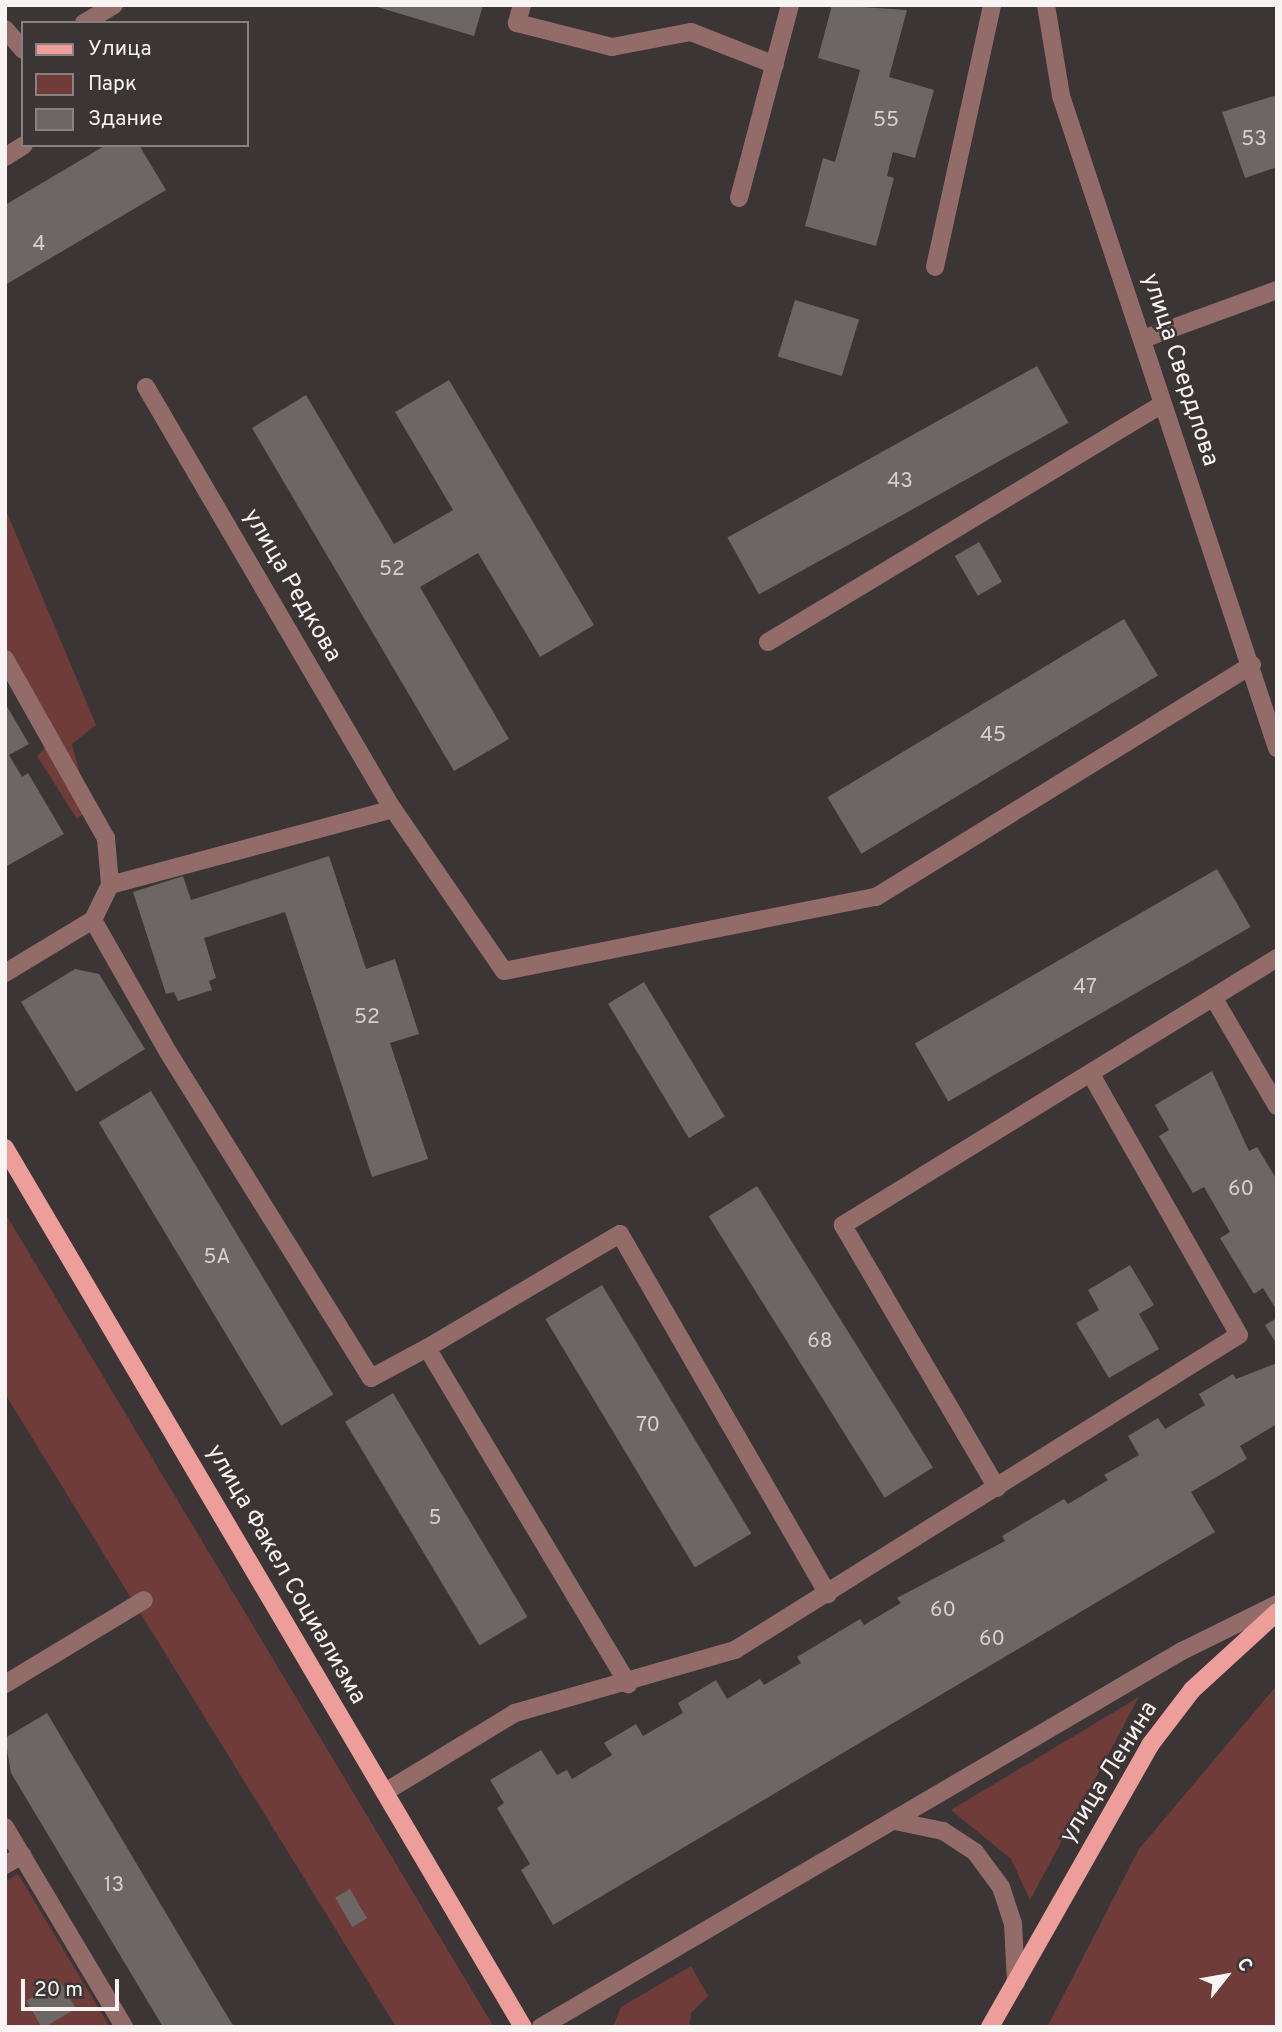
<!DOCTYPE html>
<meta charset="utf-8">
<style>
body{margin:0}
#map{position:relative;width:1282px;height:2032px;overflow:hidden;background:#3b3535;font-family:Overpass,sans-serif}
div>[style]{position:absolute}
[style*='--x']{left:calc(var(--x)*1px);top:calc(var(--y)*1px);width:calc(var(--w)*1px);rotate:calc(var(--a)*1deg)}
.green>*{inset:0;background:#6f3c3a}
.building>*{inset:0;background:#6c6665;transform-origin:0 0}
.minor>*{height:18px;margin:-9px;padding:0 9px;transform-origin:9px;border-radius:9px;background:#936c6a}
.major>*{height:18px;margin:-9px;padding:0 9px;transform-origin:9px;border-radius:9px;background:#ed9e9b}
span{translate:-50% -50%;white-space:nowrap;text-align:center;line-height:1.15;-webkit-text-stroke:5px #3b3535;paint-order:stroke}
.number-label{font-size:21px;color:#d5d0d0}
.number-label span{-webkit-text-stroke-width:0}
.street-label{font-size:24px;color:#f8f4f4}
.frame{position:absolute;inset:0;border:7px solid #f8f4f4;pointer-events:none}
.legend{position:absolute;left:21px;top:21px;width:228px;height:126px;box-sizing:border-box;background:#3b3535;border:2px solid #878181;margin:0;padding:9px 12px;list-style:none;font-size:21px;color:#f8f4f4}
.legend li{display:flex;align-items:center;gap:14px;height:35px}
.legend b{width:35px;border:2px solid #878181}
.north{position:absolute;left:1191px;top:1941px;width:70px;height:70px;-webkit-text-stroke:5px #3b3535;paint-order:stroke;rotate:59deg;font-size:19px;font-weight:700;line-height:28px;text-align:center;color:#f8f4f4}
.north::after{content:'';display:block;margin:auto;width:24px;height:32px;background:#f8f4f4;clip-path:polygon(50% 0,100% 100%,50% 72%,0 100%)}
.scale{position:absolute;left:21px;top:1979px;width:98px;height:32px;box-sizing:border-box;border:4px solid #f8f4f4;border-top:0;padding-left:9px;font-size:21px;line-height:24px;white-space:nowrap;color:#f8f4f4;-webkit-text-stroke:5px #3b3535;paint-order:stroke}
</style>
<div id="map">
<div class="green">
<div style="clip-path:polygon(5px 508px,96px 725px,72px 744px,89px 809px,77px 819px,37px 756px,52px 741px,5px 667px)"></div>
<div style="clip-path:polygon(5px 1213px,494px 2027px,396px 2027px,5px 1394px)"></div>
<div style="clip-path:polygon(1277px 1685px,1277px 2027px,1047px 2027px,1139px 1849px)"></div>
<div style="clip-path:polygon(1139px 1697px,1030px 1900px,1011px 1859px,951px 1810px)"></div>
<div style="clip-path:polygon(18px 1874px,110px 2027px,5px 2027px,5px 1882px)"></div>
<div style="clip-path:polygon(691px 1966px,708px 1996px,691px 2013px,689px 2027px,613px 2027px,621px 2007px)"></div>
</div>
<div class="building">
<div style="clip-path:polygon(371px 5px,483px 5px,474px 36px)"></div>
<div style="clip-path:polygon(832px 5px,907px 10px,889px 77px,934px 90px,915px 158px,893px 152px,887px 176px,894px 178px,876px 246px,805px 226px,823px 158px,835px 162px,860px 70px,818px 58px)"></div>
<div style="clip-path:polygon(1277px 95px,1277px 167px,1245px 178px,1222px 112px)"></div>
<div style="clip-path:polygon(106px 145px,139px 145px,166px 190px,5px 285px,5px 205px)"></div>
<div style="left:795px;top:300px;width:67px;height:59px;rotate:17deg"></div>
<div style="left:1037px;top:366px;width:65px;height:354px;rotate:61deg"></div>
<div style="clip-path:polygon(449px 380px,594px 625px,540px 657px,478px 553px,420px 587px,509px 739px,454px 771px,252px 428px,306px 395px,394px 544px,453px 510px,395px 412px)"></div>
<div style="left:979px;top:542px;width:46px;height:28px;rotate:60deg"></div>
<div style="left:1124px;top:619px;width:66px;height:346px;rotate:59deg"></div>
<div style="clip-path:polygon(5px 703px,29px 744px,9px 755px,22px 777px,28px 773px,64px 834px,5px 867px)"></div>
<div style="clip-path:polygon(329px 856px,366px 969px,395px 959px,419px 1034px,390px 1043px,428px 1159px,372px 1177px,285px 912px,204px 938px,216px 978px,209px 981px,212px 990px,178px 1001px,174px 992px,166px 994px,133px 892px,183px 876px,191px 900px)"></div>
<div style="left:1217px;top:869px;width:67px;height:349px;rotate:60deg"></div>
<div style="clip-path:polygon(75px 969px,99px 974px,145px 1049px,76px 1092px,21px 1002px)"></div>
<div style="left:644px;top:982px;width:157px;height:42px;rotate:59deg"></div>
<div style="clip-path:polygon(1212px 1071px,1249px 1151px,1257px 1147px,1277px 1180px,1277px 1311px,1263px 1288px,1254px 1294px,1220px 1238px,1230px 1232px,1204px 1187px,1193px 1193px,1159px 1136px,1169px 1130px,1155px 1105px)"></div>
<div style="left:151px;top:1091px;width:354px;height:61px;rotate:59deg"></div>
<div style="left:757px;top:1186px;width:332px;height:57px;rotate:58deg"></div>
<div style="clip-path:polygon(1130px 1265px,1154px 1305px,1139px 1314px,1159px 1349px,1109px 1378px,1076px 1323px,1099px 1310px,1088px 1290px)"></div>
<div style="left:602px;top:1285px;width:290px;height:66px;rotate:59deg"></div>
<div style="clip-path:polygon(1277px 1318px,1277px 1345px,1265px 1325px)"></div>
<div style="clip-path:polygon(1277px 1363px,1277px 1424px,1240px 1446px,1247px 1459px,1191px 1492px,1215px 1532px,553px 1925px,521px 1870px,530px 1864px,497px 1808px,504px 1803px,490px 1780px,541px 1750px,557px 1775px,567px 1770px,572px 1779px,612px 1755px,604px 1743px,636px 1724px,643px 1736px,683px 1713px,678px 1703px,716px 1680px,727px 1699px,760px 1679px,764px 1685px,801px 1663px,797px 1657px,860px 1619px,864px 1625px,901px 1603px,897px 1598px,1005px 1541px,1002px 1536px,1064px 1499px,1068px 1504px,1108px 1480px,1104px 1475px,1139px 1455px,1128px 1436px,1158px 1418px,1165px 1429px,1205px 1405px,1199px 1394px,1233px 1374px,1236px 1379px)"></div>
<div style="left:393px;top:1393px;width:261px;height:56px;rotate:59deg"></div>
<div style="clip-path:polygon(47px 1713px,214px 1994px,234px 2027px,163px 2027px,11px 1773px,5px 1738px)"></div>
<div style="left:350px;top:1889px;width:34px;height:17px;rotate:60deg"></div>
<div style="left:60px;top:1981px;width:32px;height:39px;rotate:60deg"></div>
</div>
<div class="minor">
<div style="--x:522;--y:5;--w:19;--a:106"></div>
<div style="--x:517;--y:23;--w:98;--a:14.2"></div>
<div style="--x:612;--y:47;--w:80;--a:-10.8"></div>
<div style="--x:691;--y:32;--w:90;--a:21.4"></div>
<div style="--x:1046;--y:5;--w:92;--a:80.6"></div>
<div style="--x:1061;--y:96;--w:687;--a:71.67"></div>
<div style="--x:84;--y:23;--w:35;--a:-31"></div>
<div style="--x:5;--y:29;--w:28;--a:49"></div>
<div style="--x:5;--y:157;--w:22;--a:-32"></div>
<div style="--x:739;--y:198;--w:200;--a:-75.2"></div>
<div style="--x:935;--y:267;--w:268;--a:-77.7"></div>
<div style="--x:1143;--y:339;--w:143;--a:-20.1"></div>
<div style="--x:146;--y:387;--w:489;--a:59.7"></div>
<div style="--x:768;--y:642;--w:461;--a:-31.1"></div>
<div style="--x:5;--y:659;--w:206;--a:60.6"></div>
<div style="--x:106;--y:838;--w:47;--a:85.1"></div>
<div style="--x:110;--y:885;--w:39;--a:116"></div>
<div style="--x:93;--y:920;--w:152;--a:60.4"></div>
<div style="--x:168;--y:1052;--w:384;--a:58.1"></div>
<div style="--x:371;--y:1378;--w:64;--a:-28.2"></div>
<div style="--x:427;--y:1348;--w:392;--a:59.1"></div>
<div style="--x:110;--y:885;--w:293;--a:-15"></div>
<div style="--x:393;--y:809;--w:196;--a:55.6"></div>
<div style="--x:504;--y:971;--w:379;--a:-11.3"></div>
<div style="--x:876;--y:897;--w:442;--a:-31.7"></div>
<div style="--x:5;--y:973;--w:103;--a:-31.1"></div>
<div style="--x:1213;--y:997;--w:126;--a:59.6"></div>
<div style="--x:427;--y:1348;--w:224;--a:-30.6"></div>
<div style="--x:620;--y:1234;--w:416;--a:60"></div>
<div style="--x:997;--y:1488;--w:305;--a:-120.4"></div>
<div style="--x:843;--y:1225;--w:510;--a:-31.6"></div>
<div style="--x:5;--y:1684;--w:162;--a:-31.1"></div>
<div style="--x:385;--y:1792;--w:152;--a:-31.3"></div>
<div style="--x:515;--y:1713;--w:229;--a:-16"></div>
<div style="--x:735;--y:1650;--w:594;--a:-32.01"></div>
<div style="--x:1239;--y:1335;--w:301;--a:-119.6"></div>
<div style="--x:895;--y:1821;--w:49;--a:11.8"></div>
<div style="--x:943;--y:1831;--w:38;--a:33"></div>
<div style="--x:975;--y:1852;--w:44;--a:53.4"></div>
<div style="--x:1001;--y:1887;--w:38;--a:72"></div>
<div style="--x:1013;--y:1923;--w:60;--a:87.1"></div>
<div style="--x:5;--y:1827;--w:233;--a:59.2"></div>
<div style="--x:5;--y:1865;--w:20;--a:-30"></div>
<div style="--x:541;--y:2027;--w:743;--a:-30.4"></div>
<div style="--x:1182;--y:1651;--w:106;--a:-26.3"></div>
</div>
<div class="major">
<div style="--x:5;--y:1148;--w:1020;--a:59.49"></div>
<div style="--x:990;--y:2027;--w:324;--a:-60.4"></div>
<div style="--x:1150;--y:1745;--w:69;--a:-52.6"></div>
<div style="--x:1192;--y:1690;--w:115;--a:-42.5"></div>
</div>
<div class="number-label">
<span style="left:886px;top:121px">55</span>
<span style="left:1254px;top:140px">53</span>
<span style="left:39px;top:245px">4</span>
<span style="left:900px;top:482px">43</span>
<span style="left:392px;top:570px">52</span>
<span style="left:993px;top:736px">45</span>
<span style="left:1085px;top:988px">47</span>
<span style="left:367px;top:1018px">52</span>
<span style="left:1241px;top:1190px">60</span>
<span style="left:217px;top:1258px">5А</span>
<span style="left:820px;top:1342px">68</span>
<span style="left:648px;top:1426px">70</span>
<span style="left:435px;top:1519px">5</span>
<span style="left:943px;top:1611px">60</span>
<span style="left:992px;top:1640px">60</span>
<span style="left:114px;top:1886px">13</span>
</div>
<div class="street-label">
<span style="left:1179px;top:370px;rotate:72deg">улица Свердлова</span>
<span style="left:291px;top:586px;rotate:60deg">улица Редкова</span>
<span style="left:285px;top:1575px;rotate:60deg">улица Факел Социализма</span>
<span style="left:1110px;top:1773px;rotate:-58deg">улица Ленина</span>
</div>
<div class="frame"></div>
<ul class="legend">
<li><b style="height:9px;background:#ed9e9b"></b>Улица</li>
<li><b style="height:19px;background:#6f3c3a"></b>Парк</li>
<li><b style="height:19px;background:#6c6665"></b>Здание</li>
</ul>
<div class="north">С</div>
<div class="scale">20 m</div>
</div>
